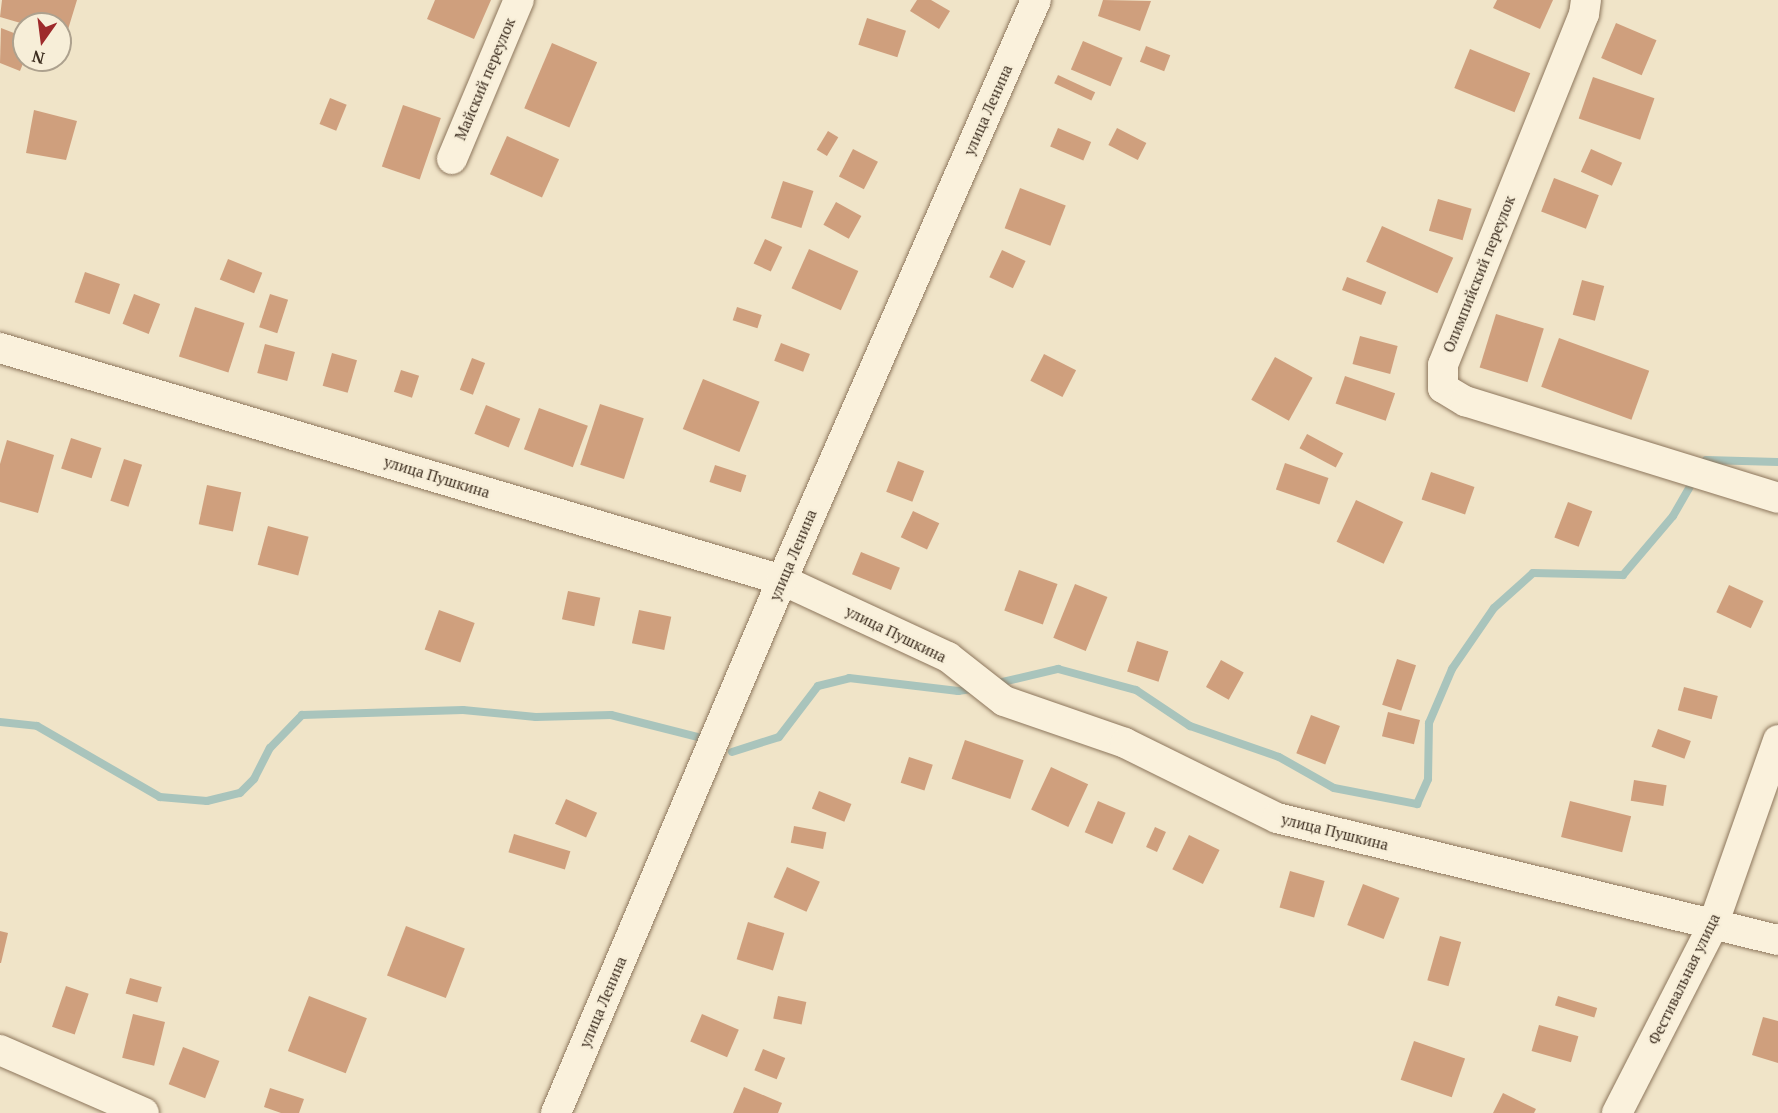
<!DOCTYPE html>
<meta charset="utf-8">
<style>
body{margin:0}
#map{position:relative;width:1778px;height:1113px;overflow:hidden;background:#f0e4c8;font-family:"PT Serif",serif}
div>[style]{position:absolute}
[style*='--x']{left:calc(var(--x)*1px);top:calc(var(--y)*1px);width:calc(var(--w)*1px);rotate:calc(var(--a)*1deg)}
.stream>*{height:8px;margin:-4px;padding:0 4px;transform-origin:4px;border-radius:4px;background:#a9c4bc}
.building>*{inset:0;background:#cf9f7d;transform-origin:0 0}
.roads{filter:drop-shadow(0 0 2px #8d765c) drop-shadow(0 0 2px #8d765c)}
.street>*{height:30px;margin:-15px;padding:0 15px;transform-origin:15px;border-radius:15px;background:#faf1dc}
span{translate:-50% -50%;white-space:nowrap;text-align:center;line-height:1.15;-webkit-text-stroke:4.5px #f7eed8;paint-order:stroke}
.street-label{font-size:15px;color:#3d2e20}
.north{position:absolute;left:12px;top:12px;width:60px;height:60px;box-sizing:border-box;background:#f7eed8;border:2px solid #ada18e;border-radius:50%;rotate:194deg;font-size:16px;font-weight:700;line-height:24px;text-align:center;color:#3d2e20}
.north::after{content:'';display:block;margin:auto;width:21px;height:27px;background:#9e2a2b;clip-path:polygon(50% 0,100% 100%,50% 72%,0 100%)}
</style>
<div id="map">
<div class="stream">
<div style="--x:1706;--y:460;--w:72;--a:1.6"></div>
<div style="--x:994;--y:684;--w:66;--a:-13.2"></div>
<div style="--x:1058;--y:669;--w:81;--a:15.1"></div>
<div style="--x:1136;--y:690;--w:65;--a:33.7"></div>
<div style="--x:1190;--y:726;--w:94;--a:19.2"></div>
<div style="--x:1279;--y:757;--w:63;--a:29.4"></div>
<div style="--x:1334;--y:788;--w:85;--a:10.9"></div>
<div style="--x:1417;--y:804;--w:27;--a:-66"></div>
<div style="--x:1428;--y:779;--w:56;--a:-89"></div>
<div style="--x:1429;--y:723;--w:59;--a:-66.9"></div>
<div style="--x:1452;--y:669;--w:74;--a:-55.5"></div>
<div style="--x:1494;--y:608;--w:52;--a:-41.9"></div>
<div style="--x:1533;--y:573;--w:90;--a:1.3"></div>
<div style="--x:1623;--y:575;--w:77;--a:-49.7"></div>
<div style="--x:1673;--y:516;--w:34;--a:-60"></div>
<div style="--x:0;--y:722;--w:37;--a:6"></div>
<div style="--x:37;--y:726;--w:142;--a:30"></div>
<div style="--x:160;--y:797;--w:47;--a:4.9"></div>
<div style="--x:207;--y:801;--w:34;--a:-14"></div>
<div style="--x:240;--y:793;--w:20;--a:-45"></div>
<div style="--x:254;--y:779;--w:35;--a:-63"></div>
<div style="--x:270;--y:748;--w:46;--a:-45.9"></div>
<div style="--x:302;--y:715;--w:161;--a:-1.8"></div>
<div style="--x:463;--y:710;--w:73;--a:5.5"></div>
<div style="--x:536;--y:717;--w:75;--a:-1.5"></div>
<div style="--x:611;--y:715;--w:89;--a:14.3"></div>
<div style="--x:732;--y:752;--w:49;--a:-17.7"></div>
<div style="--x:779;--y:737;--w:64;--a:-52.6"></div>
<div style="--x:818;--y:686;--w:32;--a:-14"></div>
<div style="--x:849;--y:678;--w:110;--a:6.8"></div>
<div style="--x:958;--y:691;--w:15;--a:-8"></div>
</div>
<div class="building">
<div style="clip-path:polygon(2px 0,77px 0,66px 36px,60px 35px,60px 24px,24px 24px,0 17px)"></div>
<div style="clip-path:polygon(435px 0,491px 0,474px 39px,427px 19px)"></div>
<div style="clip-path:polygon(917px 0,931px 0,950px 11px,939px 29px,910px 11px)"></div>
<div style="clip-path:polygon(1103px 0,1151px 1px,1140px 31px,1098px 16px)"></div>
<div style="clip-path:polygon(1497px 0,1553px 0,1540px 29px,1493px 8px)"></div>
<div style="left:867px;top:18px;width:41px;height:28px;rotate:18deg"></div>
<div style="left:1616px;top:23px;width:44px;height:38px;rotate:23deg"></div>
<div style="clip-path:polygon(1px 28px,24px 37px,24px 61px,20px 71px,0 63px)"></div>
<div style="left:1083px;top:41px;width:43px;height:31px;rotate:23deg"></div>
<div style="left:552px;top:43px;width:49px;height:71px;rotate:23deg"></div>
<div style="left:1146px;top:46px;width:26px;height:17px;rotate:21deg"></div>
<div style="left:1470px;top:49px;width:65px;height:42px;rotate:22deg"></div>
<div style="left:1058px;top:75px;width:41px;height:9px;rotate:25deg"></div>
<div style="left:1593px;top:77px;width:65px;height:44px;rotate:19deg"></div>
<div style="left:330px;top:98px;width:18px;height:28px;rotate:22deg"></div>
<div style="left:403px;top:105px;width:40px;height:65px;rotate:19deg"></div>
<div style="clip-path:polygon(34px 110px,77px 121px,66px 160px,26px 153px)"></div>
<div style="left:1058px;top:128px;width:36px;height:20px;rotate:23deg"></div>
<div style="left:1117px;top:128px;width:33px;height:19px;rotate:27deg"></div>
<div style="left:828px;top:131px;width:12px;height:22px;rotate:31deg"></div>
<div style="left:507px;top:136px;width:57px;height:42px;rotate:24deg"></div>
<div style="left:853px;top:149px;width:28px;height:31px;rotate:27deg"></div>
<div style="left:1591px;top:149px;width:34px;height:25px;rotate:24deg"></div>
<div style="left:1554px;top:178px;width:48px;height:36px;rotate:21deg"></div>
<div style="left:783px;top:181px;width:32px;height:39px;rotate:18deg"></div>
<div style="left:1020px;top:188px;width:49px;height:43px;rotate:21deg"></div>
<div style="left:1438px;top:199px;width:35px;height:33px;rotate:16deg"></div>
<div style="left:836px;top:202px;width:29px;height:26px;rotate:29deg"></div>
<div style="left:1382px;top:226px;width:78px;height:39px;rotate:24deg"></div>
<div style="left:765px;top:239px;width:19px;height:27px;rotate:25deg"></div>
<div style="left:809px;top:249px;width:54px;height:43px;rotate:24deg"></div>
<div style="left:1002px;top:250px;width:26px;height:30px;rotate:25deg"></div>
<div style="left:228px;top:259px;width:37px;height:22px;rotate:22deg"></div>
<div style="left:85px;top:272px;width:37px;height:32px;rotate:19deg"></div>
<div style="left:1347px;top:277px;width:42px;height:14px;rotate:21deg"></div>
<div style="left:1582px;top:280px;width:23px;height:36px;rotate:15deg"></div>
<div style="left:134px;top:294px;width:28px;height:32px;rotate:21deg"></div>
<div style="left:270px;top:294px;width:19px;height:35px;rotate:18deg"></div>
<div style="left:195px;top:307px;width:52px;height:52px;rotate:18deg"></div>
<div style="left:737px;top:307px;width:26px;height:14px;rotate:18deg"></div>
<div style="left:1496px;top:314px;width:50px;height:56px;rotate:17deg"></div>
<div style="left:1360px;top:336px;width:39px;height:29px;rotate:15deg"></div>
<div style="left:1559px;top:338px;width:96px;height:52px;rotate:20deg"></div>
<div style="left:781px;top:343px;width:31px;height:19px;rotate:21deg"></div>
<div style="left:265px;top:344px;width:31px;height:30px;rotate:15deg"></div>
<div style="left:332px;top:353px;width:26px;height:34px;rotate:16deg"></div>
<div style="left:1044px;top:354px;width:36px;height:30px;rotate:27deg"></div>
<div style="left:1275px;top:357px;width:43px;height:49px;rotate:29deg"></div>
<div style="left:472px;top:358px;width:14px;height:34px;rotate:21deg"></div>
<div style="left:401px;top:370px;width:19px;height:23px;rotate:18deg"></div>
<div style="left:1345px;top:376px;width:53px;height:29px;rotate:19deg"></div>
<div style="left:703px;top:379px;width:61px;height:54px;rotate:22deg"></div>
<div style="left:600px;top:404px;width:46px;height:64px;rotate:18deg"></div>
<div style="left:486px;top:405px;width:37px;height:31px;rotate:22deg"></div>
<div style="left:539px;top:408px;width:52px;height:44px;rotate:20deg"></div>
<div style="left:1307px;top:434px;width:41px;height:16px;rotate:28deg"></div>
<div style="left:71px;top:438px;width:32px;height:32px;rotate:18deg"></div>
<div style="clip-path:polygon(7px 440px,54px 455px,38px 513px,0 502px,0 464px)"></div>
<div style="left:124px;top:459px;width:19px;height:44px;rotate:18deg"></div>
<div style="left:898px;top:461px;width:28px;height:33px;rotate:21deg"></div>
<div style="left:1285px;top:463px;width:46px;height:28px;rotate:19deg"></div>
<div style="left:715px;top:465px;width:33px;height:18px;rotate:18deg"></div>
<div style="left:1431px;top:472px;width:46px;height:29px;rotate:19deg"></div>
<div style="left:207px;top:485px;width:35px;height:40px;rotate:12deg"></div>
<div style="left:1356px;top:500px;width:52px;height:46px;rotate:25deg"></div>
<div style="left:1568px;top:502px;width:26px;height:38px;rotate:21deg"></div>
<div style="left:913px;top:511px;width:29px;height:29px;rotate:25deg"></div>
<div style="left:268px;top:526px;width:42px;height:40px;rotate:15deg"></div>
<div style="left:861px;top:552px;width:42px;height:24px;rotate:22deg"></div>
<div style="left:1019px;top:570px;width:41px;height:43px;rotate:20deg"></div>
<div style="left:1075px;top:584px;width:35px;height:58px;rotate:22deg"></div>
<div style="left:1729px;top:585px;width:38px;height:30px;rotate:25deg"></div>
<div style="left:568px;top:591px;width:33px;height:29px;rotate:12deg"></div>
<div style="left:439px;top:610px;width:38px;height:42px;rotate:20deg"></div>
<div style="left:639px;top:610px;width:33px;height:34px;rotate:12deg"></div>
<div style="left:1137px;top:641px;width:33px;height:32px;rotate:18deg"></div>
<div style="left:1397px;top:659px;width:20px;height:48px;rotate:18deg"></div>
<div style="left:1221px;top:660px;width:26px;height:31px;rotate:29deg"></div>
<div style="left:1684px;top:687px;width:35px;height:24px;rotate:15deg"></div>
<div style="left:1388px;top:712px;width:33px;height:25px;rotate:14deg"></div>
<div style="left:1311px;top:715px;width:31px;height:41px;rotate:21deg"></div>
<div style="left:1658px;top:729px;width:35px;height:19px;rotate:20deg"></div>
<div style="left:965px;top:740px;width:62px;height:41px;rotate:19deg"></div>
<div style="left:909px;top:757px;width:25px;height:27px;rotate:18deg"></div>
<div style="left:1051px;top:767px;width:41px;height:47px;rotate:25deg"></div>
<div style="left:1634px;top:780px;width:33px;height:21px;rotate:9deg"></div>
<div style="left:819px;top:791px;width:35px;height:19px;rotate:22deg"></div>
<div style="left:566px;top:799px;width:34px;height:27px;rotate:24deg"></div>
<div style="left:1098px;top:801px;width:30px;height:34px;rotate:23deg"></div>
<div style="left:1570px;top:801px;width:63px;height:37px;rotate:14deg"></div>
<div style="left:794px;top:826px;width:33px;height:17px;rotate:11deg"></div>
<div style="left:1155px;top:827px;width:12px;height:22px;rotate:24deg"></div>
<div style="left:514px;top:834px;width:59px;height:19px;rotate:17deg"></div>
<div style="left:1189px;top:835px;width:34px;height:38px;rotate:26deg"></div>
<div style="left:787px;top:867px;width:36px;height:33px;rotate:24deg"></div>
<div style="left:1290px;top:871px;width:36px;height:38px;rotate:16deg"></div>
<div style="left:1363px;top:884px;width:39px;height:44px;rotate:21deg"></div>
<div style="left:748px;top:922px;width:38px;height:39px;rotate:17deg"></div>
<div style="left:406px;top:926px;width:63px;height:53px;rotate:21deg"></div>
<div style="clip-path:polygon(0 931px,8px 933px,1px 963px,0 963px)"></div>
<div style="left:1440px;top:936px;width:22px;height:46px;rotate:16deg"></div>
<div style="left:130px;top:978px;width:33px;height:16px;rotate:16deg"></div>
<div style="left:66px;top:986px;width:24px;height:43px;rotate:19deg"></div>
<div style="left:309px;top:996px;width:62px;height:59px;rotate:21deg"></div>
<div style="left:778px;top:996px;width:29px;height:23px;rotate:12deg"></div>
<div style="left:1558px;top:996px;width:41px;height:10px;rotate:17deg"></div>
<div style="left:133px;top:1014px;width:33px;height:45px;rotate:14deg"></div>
<div style="left:702px;top:1014px;width:40px;height:30px;rotate:23deg"></div>
<div style="clip-path:polygon(1763px 1017px,1778px 1021px,1778px 1063px,1752px 1055px)"></div>
<div style="left:1539px;top:1025px;width:41px;height:27px;rotate:16deg"></div>
<div style="left:1414px;top:1041px;width:54px;height:41px;rotate:19deg"></div>
<div style="left:183px;top:1047px;width:39px;height:40px;rotate:21deg"></div>
<div style="left:763px;top:1049px;width:24px;height:23px;rotate:22deg"></div>
<div style="clip-path:polygon(744px 1087px,782px 1103px,778px 1113px,733px 1113px)"></div>
<div style="clip-path:polygon(270px 1088px,304px 1099px,299px 1113px,281px 1113px,264px 1107px)"></div>
<div style="clip-path:polygon(1503px 1093px,1536px 1109px,1534px 1113px,1493px 1113px)"></div>
</div>
<div class="roads">
<div class="street">
<div style="--x:1586;--y:0;--w:14;--a:98"></div>
<div style="--x:1584;--y:14;--w:378;--a:111.9"></div>
<div style="--x:1443;--y:365;--w:23;--a:90"></div>
<div style="--x:1443;--y:388;--w:26;--a:31"></div>
<div style="--x:1465;--y:401;--w:328;--a:17.2"></div>
<div style="--x:452;--y:159;--w:173;--a:-67.2"></div>
<div style="--x:0;--y:348;--w:816;--a:16.52"></div>
<div style="--x:782;--y:580;--w:183;--a:24.9"></div>
<div style="--x:948;--y:657;--w:71;--a:38.2"></div>
<div style="--x:1004;--y:701;--w:128;--a:19.1"></div>
<div style="--x:1125;--y:743;--w:169;--a:26.3"></div>
<div style="--x:1277;--y:818;--w:516;--a:13.69"></div>
<div style="--x:0;--y:1050;--w:157;--a:23.6"></div>
<div style="--x:556;--y:1113;--w:579;--a:-67.02"></div>
<div style="--x:782;--y:580;--w:633;--a:-66.35"></div>
<div style="--x:1617;--y:1113;--w:211;--a:-62.9"></div>
<div style="--x:1713;--y:925;--w:196;--a:-70.6"></div>
</div>
</div>
<div class="street-label">
<span style="left:485px;top:79px;rotate:-67deg">Майский переулок</span>
<span style="left:988px;top:110px;rotate:-66deg">улица Ленина</span>
<span style="left:1479px;top:274px;rotate:-68deg">Олимпийский переулок</span>
<span style="left:437px;top:477px;rotate:17deg">улица Пушкина</span>
<span style="left:793px;top:555px;rotate:-67deg">улица Ленина</span>
<span style="left:896px;top:634px;rotate:26deg">улица Пушкина</span>
<span style="left:1335px;top:832px;rotate:14deg">улица Пушкина</span>
<span style="left:1684px;top:979px;rotate:-64deg">Фестивальная улица</span>
<span style="left:603px;top:1002px;rotate:-67deg">улица Ленина</span>
</div>
<div class="north">N</div>
</div>
